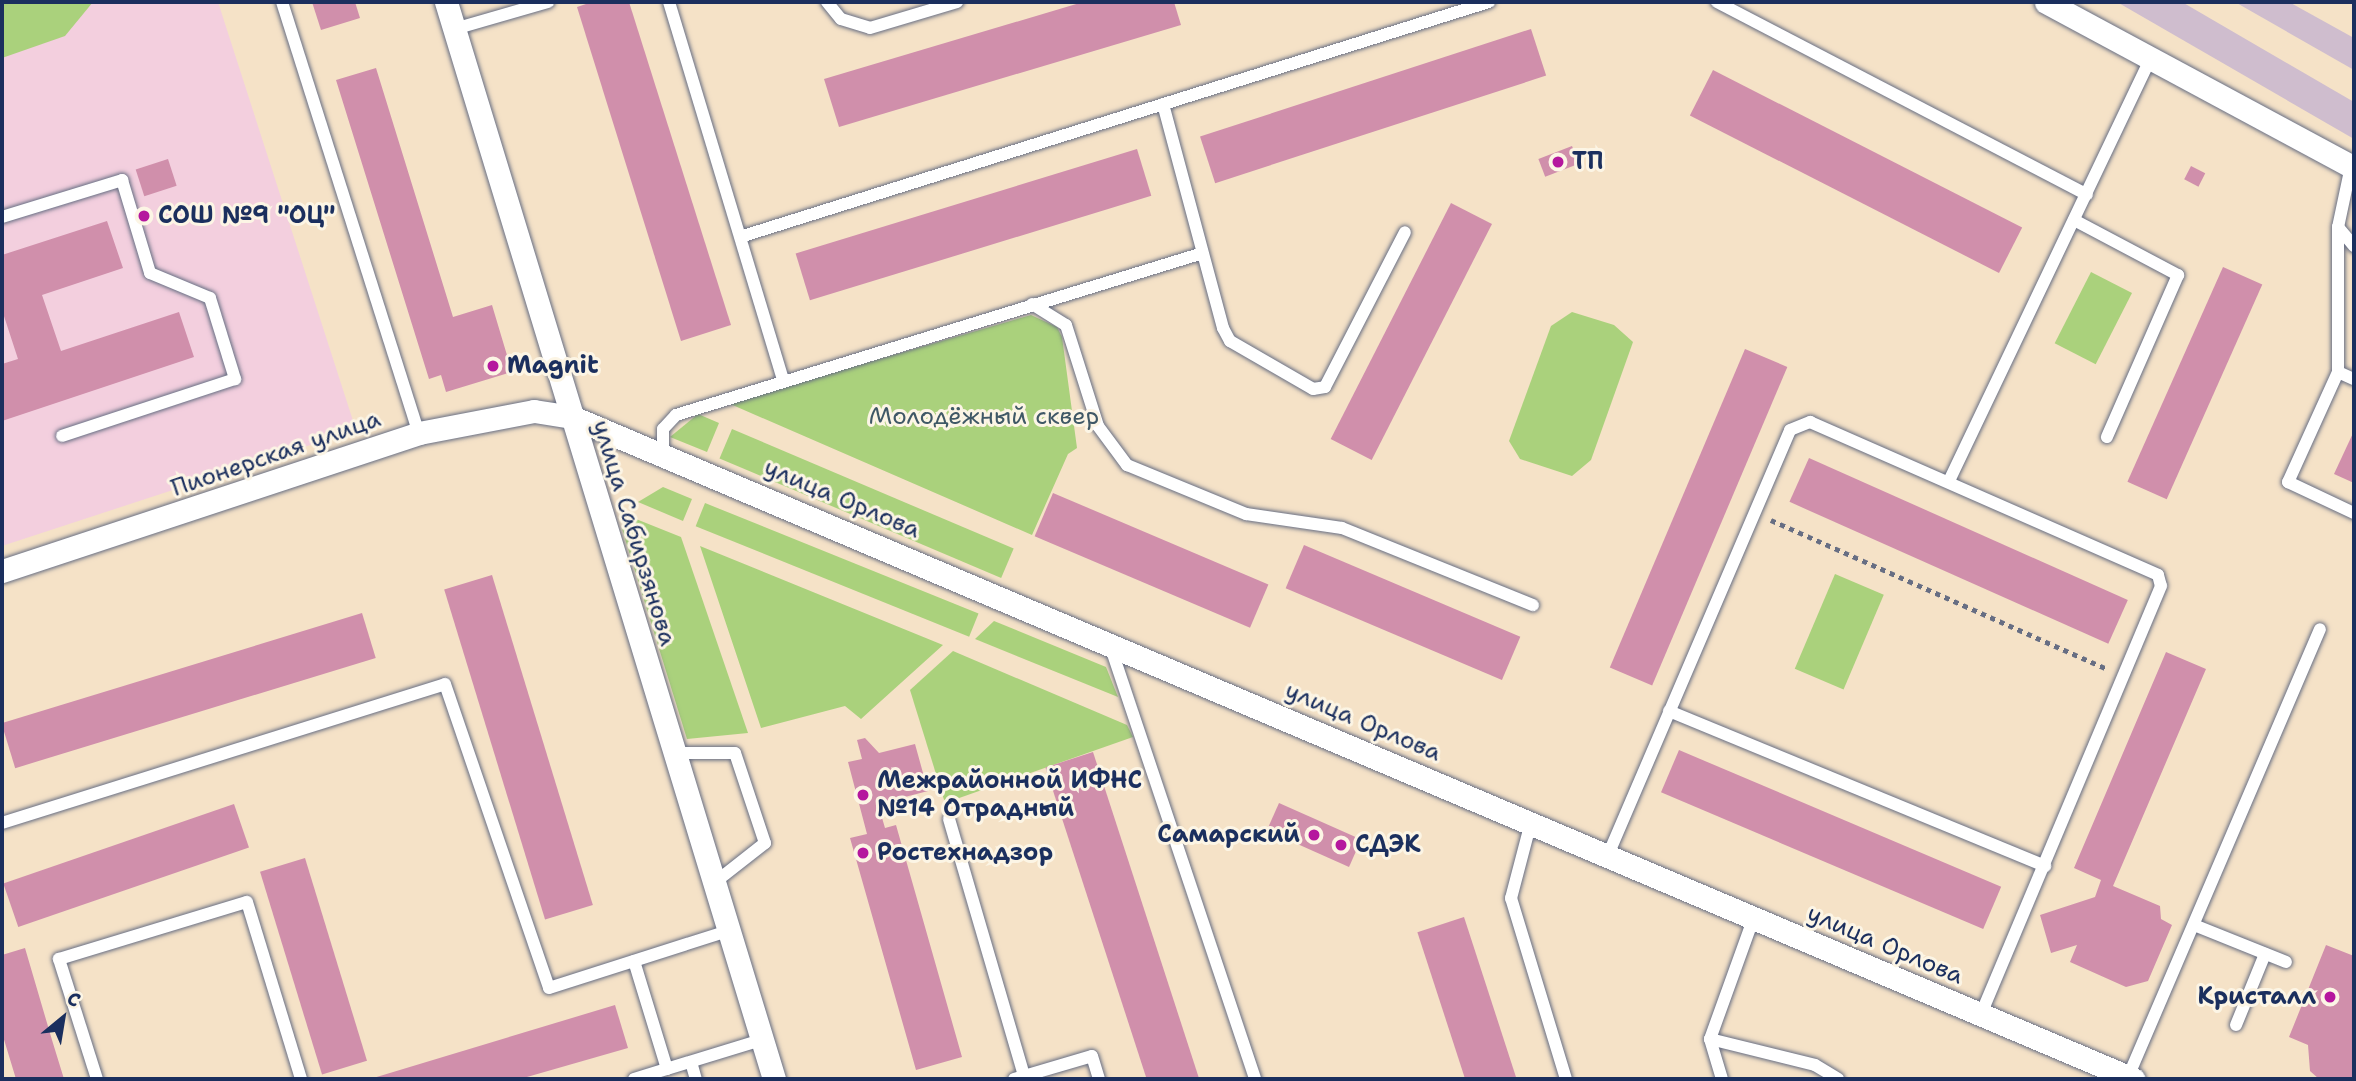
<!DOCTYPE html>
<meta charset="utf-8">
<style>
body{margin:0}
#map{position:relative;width:2356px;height:1081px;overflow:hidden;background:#f5e2c7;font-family:"Shantell Sans",sans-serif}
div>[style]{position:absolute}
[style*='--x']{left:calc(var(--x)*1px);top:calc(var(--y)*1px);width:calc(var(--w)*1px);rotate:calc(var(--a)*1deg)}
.built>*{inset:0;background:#f3cfde}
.industrial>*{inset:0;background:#cfbdce}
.green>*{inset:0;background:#aad17c;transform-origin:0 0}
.building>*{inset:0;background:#d08fab;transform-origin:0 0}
.path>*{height:4.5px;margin-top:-2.25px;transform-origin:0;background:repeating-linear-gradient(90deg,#676e83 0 5px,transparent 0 10px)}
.roads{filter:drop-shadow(0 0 2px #676e83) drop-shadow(0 0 2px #676e83)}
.service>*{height:12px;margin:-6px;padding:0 6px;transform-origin:6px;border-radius:6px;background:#fff}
.minor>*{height:23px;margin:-11.5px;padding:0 11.5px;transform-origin:11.5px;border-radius:11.5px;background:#fff}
.dots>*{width:19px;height:19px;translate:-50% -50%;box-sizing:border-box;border:4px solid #fcf5e5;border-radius:50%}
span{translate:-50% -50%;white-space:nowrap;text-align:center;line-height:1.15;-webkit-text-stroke:6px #fcf5e5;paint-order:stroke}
.poi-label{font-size:24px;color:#1b2f5e;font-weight:700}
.left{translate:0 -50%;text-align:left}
.right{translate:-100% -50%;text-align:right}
.park-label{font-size:24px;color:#3f5866}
.street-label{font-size:24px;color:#1b2f5e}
.frame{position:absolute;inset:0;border:4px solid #1b2f5e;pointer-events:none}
.north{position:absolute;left:28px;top:983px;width:70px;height:70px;-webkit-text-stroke:5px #fcf5e5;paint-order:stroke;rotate:30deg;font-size:19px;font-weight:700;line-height:28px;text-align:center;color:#1b2f5e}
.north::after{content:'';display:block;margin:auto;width:24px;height:32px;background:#1b2f5e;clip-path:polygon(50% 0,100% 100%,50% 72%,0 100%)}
</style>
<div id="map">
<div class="built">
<div style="clip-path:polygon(2px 2px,218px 2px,356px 430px,2px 546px)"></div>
</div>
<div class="industrial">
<div style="clip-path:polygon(2117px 2px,2182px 2px,2354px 102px,2354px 139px)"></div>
<div style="clip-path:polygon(2235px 2px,2289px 2px,2354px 38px,2354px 70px)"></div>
</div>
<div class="green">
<div style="clip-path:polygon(2px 2px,93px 2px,65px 36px,2px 58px)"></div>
<div style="left:2091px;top:272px;width:46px;height:80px;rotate:27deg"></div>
<div style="clip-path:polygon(1572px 312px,1614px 325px,1633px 342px,1591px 460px,1572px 476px,1520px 459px,1509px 441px,1551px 326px)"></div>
<div style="clip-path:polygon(1031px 315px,1057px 327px,1062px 337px,1077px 448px,1068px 454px,1032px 535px,728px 403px)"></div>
<div style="clip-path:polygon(698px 414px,719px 423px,707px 452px,670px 437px)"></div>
<div style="left:732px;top:429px;width:306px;height:32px;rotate:23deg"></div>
<div style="clip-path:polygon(663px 487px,692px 499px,683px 521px,638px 502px)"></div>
<div style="left:705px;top:503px;width:295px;height:25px;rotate:22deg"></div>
<div style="clip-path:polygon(626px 515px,681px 537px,748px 733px,687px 739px,622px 529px)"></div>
<div style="clip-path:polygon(700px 546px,943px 645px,861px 719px,845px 706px,761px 728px)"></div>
<div style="left:1835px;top:574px;width:53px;height:103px;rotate:23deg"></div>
<div style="clip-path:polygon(994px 621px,1106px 667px,1118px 697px,975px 639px)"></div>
<div style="clip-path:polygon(953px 651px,1127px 725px,1133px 737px,945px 803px,910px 690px)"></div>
</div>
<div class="building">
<div style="clip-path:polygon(312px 2px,355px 2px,360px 18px,321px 30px)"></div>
<div style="clip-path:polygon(592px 2px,629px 2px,731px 325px,681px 341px,577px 7px)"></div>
<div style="clip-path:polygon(1083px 2px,1174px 2px,1181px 25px,839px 127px,824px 79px)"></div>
<div style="left:1531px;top:29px;width:49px;height:348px;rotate:72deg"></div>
<div style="clip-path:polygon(376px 68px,453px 317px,492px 305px,512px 372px,446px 392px,441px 375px,429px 379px,336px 80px)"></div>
<div style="left:1713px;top:70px;width:347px;height:51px;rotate:27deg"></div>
<div style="left:1572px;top:146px;width:19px;height:36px;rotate:69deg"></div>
<div style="left:1137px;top:149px;width:49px;height:357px;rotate:73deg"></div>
<div style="left:168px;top:159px;width:28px;height:34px;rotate:72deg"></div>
<div style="left:2191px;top:166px;width:16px;height:15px;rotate:27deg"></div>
<div style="left:1451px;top:203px;width:46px;height:265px;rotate:27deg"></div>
<div style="clip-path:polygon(107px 221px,123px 268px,42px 295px,61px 351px,179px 312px,194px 357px,2px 421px,2px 364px,18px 359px,2px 310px,2px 255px)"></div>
<div style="left:2223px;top:267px;width:43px;height:235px;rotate:24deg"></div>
<div style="left:1745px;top:349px;width:46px;height:346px;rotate:23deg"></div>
<div style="clip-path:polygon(2354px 431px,2354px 483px,2334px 474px)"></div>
<div style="left:1809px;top:458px;width:349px;height:48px;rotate:24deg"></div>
<div style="left:1053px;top:493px;width:234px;height:47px;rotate:23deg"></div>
<div style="left:1304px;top:545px;width:235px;height:47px;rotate:23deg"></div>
<div style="left:492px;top:575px;width:345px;height:50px;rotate:73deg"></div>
<div style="left:362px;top:613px;width:47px;height:377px;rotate:73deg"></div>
<div style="clip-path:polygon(2166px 652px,2206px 669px,2113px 886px,2160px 906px,2161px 919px,2172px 925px,2148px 981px,2126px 987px,2070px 962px,2077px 945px,2051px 953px,2040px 915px,2095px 897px,2101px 880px,2074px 868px)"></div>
<div style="clip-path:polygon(865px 738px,879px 753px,915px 744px,928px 791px,878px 804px,885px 828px,896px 825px,962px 1057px,916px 1070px,850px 838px,867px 834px,848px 762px,862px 759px,857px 740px)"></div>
<div style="left:1679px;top:750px;width:350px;height:46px;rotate:23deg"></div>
<div style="left:1093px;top:752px;width:344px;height:50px;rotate:72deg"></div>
<div style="left:1279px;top:803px;width:90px;height:30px;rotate:24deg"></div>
<div style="left:234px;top:804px;width:46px;height:244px;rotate:71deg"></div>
<div style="left:305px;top:858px;width:212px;height:47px;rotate:73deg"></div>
<div style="left:1464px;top:917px;width:170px;height:49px;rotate:72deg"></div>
<div style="clip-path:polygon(2326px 945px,2354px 956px,2354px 1079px,2319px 1079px,2310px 1071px,2308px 1045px,2289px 1037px)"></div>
<div style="clip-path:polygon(25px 948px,52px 1040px,64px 1079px,16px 1079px,2px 1033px,2px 955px)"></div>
<div style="clip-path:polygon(615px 1005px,628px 1048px,520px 1079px,370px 1079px)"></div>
</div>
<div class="path">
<div style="--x:1771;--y:520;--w:368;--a:23.9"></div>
</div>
<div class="roads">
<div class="service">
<div style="--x:282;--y:2;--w:452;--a:72.4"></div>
<div style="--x:669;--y:2;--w:394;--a:73.2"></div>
<div style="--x:827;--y:2;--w:22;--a:51"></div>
<div style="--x:841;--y:19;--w:30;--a:17"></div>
<div style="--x:870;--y:28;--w:91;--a:-16.6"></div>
<div style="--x:1717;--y:2;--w:417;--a:27.5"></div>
<div style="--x:454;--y:29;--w:98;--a:-16"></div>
<div style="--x:1163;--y:104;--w:232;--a:75"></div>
<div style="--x:1223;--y:328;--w:15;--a:62"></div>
<div style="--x:1230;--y:341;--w:96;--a:30"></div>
<div style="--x:1313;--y:389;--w:12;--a:-9"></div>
<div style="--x:1325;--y:387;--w:174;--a:-62.7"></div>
<div style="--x:2351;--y:166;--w:62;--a:102"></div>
<div style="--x:2338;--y:227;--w:25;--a:50"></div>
<div style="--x:2;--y:217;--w:126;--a:-17.1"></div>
<div style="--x:122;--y:180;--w:97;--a:73.2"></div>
<div style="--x:150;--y:273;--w:65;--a:22.6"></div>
<div style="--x:210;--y:298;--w:85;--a:72.8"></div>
<div style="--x:235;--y:379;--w:182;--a:161.8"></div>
<div style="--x:2074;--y:220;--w:118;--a:27.9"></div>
<div style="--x:2178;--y:275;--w:177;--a:113.7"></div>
<div style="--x:2338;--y:227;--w:145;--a:90"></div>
<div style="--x:2338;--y:372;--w:121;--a:114.4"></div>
<div style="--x:2288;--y:482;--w:73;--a:25.2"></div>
<div style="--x:743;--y:236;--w:782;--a:-17.42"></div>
<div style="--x:1032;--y:304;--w:40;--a:32"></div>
<div style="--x:1066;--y:325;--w:106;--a:72.4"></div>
<div style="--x:1098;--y:426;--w:49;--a:53.4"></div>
<div style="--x:1127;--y:465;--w:129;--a:22.4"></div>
<div style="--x:1246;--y:514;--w:97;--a:8.3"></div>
<div style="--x:1342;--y:528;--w:206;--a:22"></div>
<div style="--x:2338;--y:372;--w:17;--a:24"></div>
<div style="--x:663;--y:451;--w:22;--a:-90"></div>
<div style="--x:663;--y:429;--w:19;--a:-47"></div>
<div style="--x:676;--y:415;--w:551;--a:-17.09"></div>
<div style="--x:1949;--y:481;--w:467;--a:-64.5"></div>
<div style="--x:1110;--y:645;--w:458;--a:71.5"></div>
<div style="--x:1669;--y:711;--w:407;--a:22.4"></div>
<div style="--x:674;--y:753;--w:61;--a:0"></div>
<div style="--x:735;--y:753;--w:95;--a:71.6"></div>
<div style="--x:765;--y:843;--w:65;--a:141.9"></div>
<div style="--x:949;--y:819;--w:268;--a:73.7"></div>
<div style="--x:1531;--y:822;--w:79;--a:104.7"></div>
<div style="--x:1511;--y:898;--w:189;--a:73.1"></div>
<div style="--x:2;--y:823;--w:464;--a:-17.4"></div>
<div style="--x:445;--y:684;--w:321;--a:71.1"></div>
<div style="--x:549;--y:988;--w:188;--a:-17.7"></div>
<div style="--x:1608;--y:855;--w:462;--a:-66.8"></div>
<div style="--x:1790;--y:430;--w:22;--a:-22"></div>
<div style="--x:1810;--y:422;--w:380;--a:23.7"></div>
<div style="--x:2158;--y:575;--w:11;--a:75"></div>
<div style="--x:2161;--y:586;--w:465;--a:112.8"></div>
<div style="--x:1754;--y:917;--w:130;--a:109.8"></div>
<div style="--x:1710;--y:1039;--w:108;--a:13.9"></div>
<div style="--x:1815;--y:1065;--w:27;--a:31"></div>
<div style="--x:2194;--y:925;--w:99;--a:21.9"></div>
<div style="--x:634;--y:961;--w:113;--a:73"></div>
<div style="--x:2236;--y:1025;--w:77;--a:-67.8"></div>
<div style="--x:1710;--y:1039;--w:42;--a:73.3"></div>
<div style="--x:691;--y:1062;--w:18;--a:74"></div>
<div style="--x:2128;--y:1077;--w:487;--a:-66.8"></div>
<div style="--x:97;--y:1079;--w:126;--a:-107.6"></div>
<div style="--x:59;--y:959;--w:196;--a:-16.9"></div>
<div style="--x:247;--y:902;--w:185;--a:73"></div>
<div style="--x:634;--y:1079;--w:133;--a:-17.1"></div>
<div style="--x:1014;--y:1079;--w:81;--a:-16.4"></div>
<div style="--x:1092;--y:1056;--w:24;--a:73"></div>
</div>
<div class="minor">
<div style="--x:446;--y:2;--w:1126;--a:73.06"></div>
<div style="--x:2046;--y:2;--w:346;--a:28.3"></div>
<div style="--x:2;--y:571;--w:439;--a:-18.3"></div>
<div style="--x:419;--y:433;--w:117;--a:-10.8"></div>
<div style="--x:534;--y:411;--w:38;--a:9"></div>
<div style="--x:572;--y:417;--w:1696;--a:22.98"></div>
</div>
</div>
<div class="dots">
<div style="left:1558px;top:162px;background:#b5179e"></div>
<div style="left:144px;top:216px;background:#b5179e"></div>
<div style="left:493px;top:366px;background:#b5179e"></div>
<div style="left:863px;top:795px;background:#b5179e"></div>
<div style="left:1314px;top:835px;background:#b5179e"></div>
<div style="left:1341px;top:845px;background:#b5179e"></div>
<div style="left:863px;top:853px;background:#b5179e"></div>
<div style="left:2330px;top:997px;background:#b5179e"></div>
</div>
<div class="poi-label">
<span class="left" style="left:1572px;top:162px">ТП</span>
<span class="left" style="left:158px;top:216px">СОШ №9 "ОЦ"</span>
<span class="left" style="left:507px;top:366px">Magnit</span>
<span class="left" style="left:877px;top:795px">Межрайонной ИФНС<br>№14 Отрадный</span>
<span class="right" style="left:1300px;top:835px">Самарский</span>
<span class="left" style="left:1355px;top:845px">СДЭК</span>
<span class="left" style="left:877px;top:853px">Ростехнадзор</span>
<span class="right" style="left:2316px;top:997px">Кристалл</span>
</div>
<div class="park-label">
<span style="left:984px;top:417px">Молодёжный сквер</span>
</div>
<div class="street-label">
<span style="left:276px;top:454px;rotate:-19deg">Пионерская улица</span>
<span style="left:842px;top:499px;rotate:23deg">улица Орлова</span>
<span style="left:634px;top:533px;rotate:73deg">улица Сабирзянова</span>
<span style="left:1363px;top:722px;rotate:23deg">улица Орлова</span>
<span style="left:1885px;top:945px;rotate:23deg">улица Орлова</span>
</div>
<div class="frame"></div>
<div class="north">С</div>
</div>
